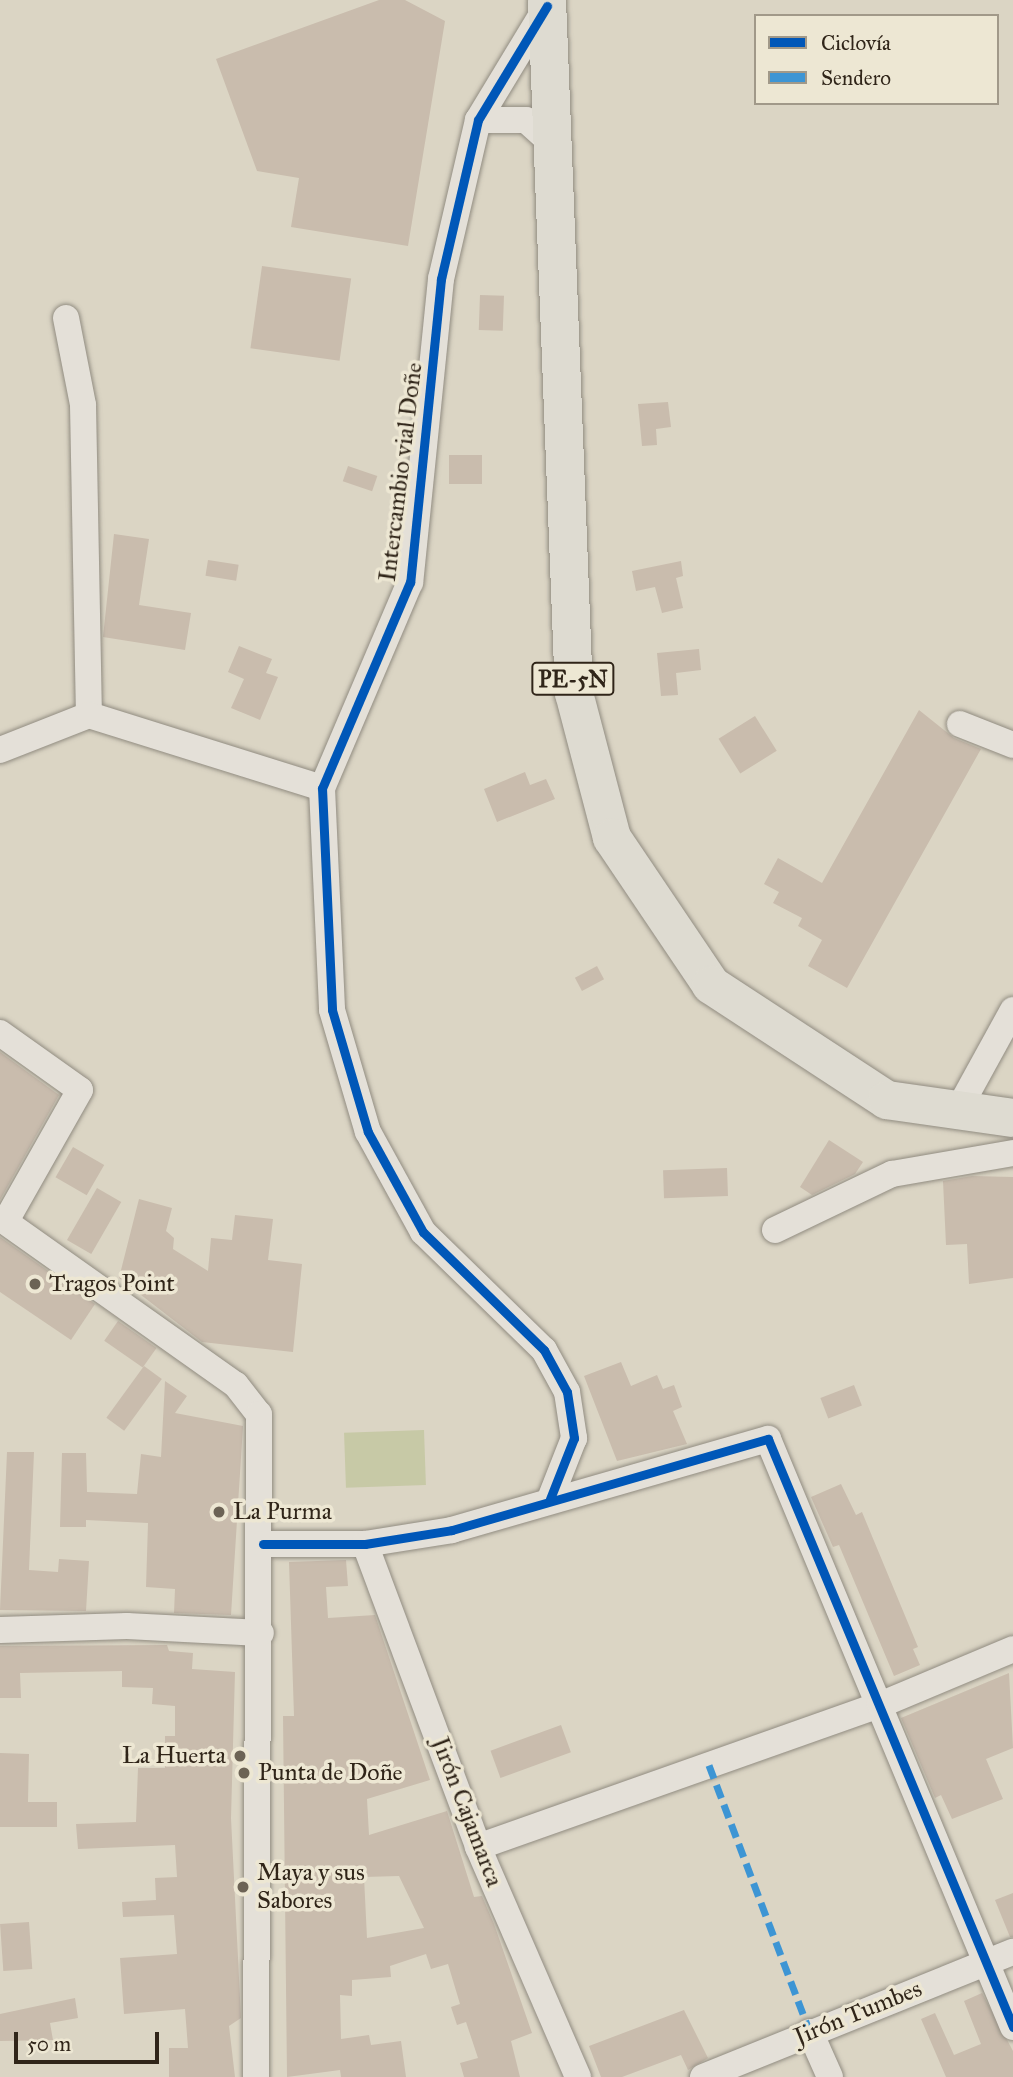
<!DOCTYPE html>
<meta charset="utf-8">
<style>
body{margin:0}
#map{position:relative;width:1013px;height:2077px;overflow:hidden;background:#dbd5c4;font-family:"IM FELL Great Primer",serif}
div>[style]{position:absolute}
[style*='--x']{left:calc(var(--x)*1px);top:calc(var(--y)*1px);width:calc(var(--w)*1px);rotate:calc(var(--a)*1deg)}
.green>*{inset:0;background:#c7c9a6;transform-origin:0 0}
.building>*{inset:0;background:#c9bcad;transform-origin:0 0}
.roads{filter:drop-shadow(0 0 2px #918c81) drop-shadow(0 0 2px #918c81)}
.minor>*{height:26px;margin:-13px;padding:0 13px;transform-origin:13px;border-radius:13px;background:#e4e0d8}
.highway>*{height:38px;margin:-19px;padding:0 19px;transform-origin:19px;border-radius:19px;background:#dedbd1}
.quiet>*{height:7px;margin-top:-3.5px;transform-origin:0;background:repeating-linear-gradient(90deg,#3d95d4 0 14px,transparent 0 21px)}
.cycleway>*{height:9px;margin:-4.5px;padding:0 4.5px;transform-origin:4.5px;border-radius:4.5px;background:#0057b8}
.dots>*{width:19px;height:19px;translate:-50% -50%;box-sizing:border-box;border:4px solid #ede7d3;border-radius:50%}
span{translate:-50% -50%;white-space:nowrap;text-align:center;line-height:1.15;-webkit-text-stroke:7px #ede7d3;paint-order:stroke}
.shield-label span{padding:2px 5px;background:#ede7d3;border:2px solid;border-radius:5px;-webkit-text-stroke-width:0}
.shield-label{font-size:23px;color:#302519;font-weight:700}
.street-label{font-size:24px;color:#302519}
.poi-label{font-size:24px;color:#302519}
.left{translate:0 -50%;text-align:left}
.right{translate:-100% -50%;text-align:right}
.legend{position:absolute;left:754px;top:14px;width:245px;height:91px;box-sizing:border-box;background:#ede7d3;border:2px solid #a19989;margin:0;padding:9px 12px;list-style:none;font-size:21px;color:#302519}
.legend li{display:flex;align-items:center;gap:14px;height:35px}
.legend b{width:35px;border:2px solid #a19989}
.scale{position:absolute;left:14px;top:2032px;width:145px;height:32px;box-sizing:border-box;border:4px solid #302519;border-top:0;padding-left:9px;font-size:21px;line-height:24px;white-space:nowrap;color:#302519;-webkit-text-stroke:5px #ede7d3;paint-order:stroke}
</style>
<div id="map">
<div class="green">
<div style="left:424px;top:1430px;width:55px;height:80px;rotate:88deg"></div>
</div>
<div class="building">
<div style="clip-path:polygon(379px 0,405px 0,445px 21px,408px 246px,291px 227px,299px 178px,257px 171px,216px 59px)"></div>
<div style="left:262px;top:266px;width:90px;height:83px;rotate:8deg"></div>
<div style="left:480px;top:295px;width:24px;height:35px;rotate:2deg"></div>
<div style="clip-path:polygon(668px 402px,671px 427px,656px 429px,657px 445px,642px 446px,638px 404px)"></div>
<div style="left:449px;top:455px;width:33px;height:29px"></div>
<div style="left:348px;top:466px;width:31px;height:16px;rotate:19deg"></div>
<div style="clip-path:polygon(114px 534px,149px 539px,139px 605px,191px 613px,185px 650px,103px 637px)"></div>
<div style="left:208px;top:560px;width:31px;height:16px;rotate:9deg"></div>
<div style="clip-path:polygon(681px 561px,683px 576px,676px 578px,683px 608px,662px 613px,655px 587px,636px 591px,632px 571px)"></div>
<div style="clip-path:polygon(239px 646px,272px 659px,266px 673px,278px 677px,260px 720px,231px 708px,244px 679px,228px 672px)"></div>
<div style="clip-path:polygon(699px 649px,701px 670px,676px 673px,678px 695px,661px 696px,657px 653px)"></div>
<div style="clip-path:polygon(919px 710px,954px 738px,981px 749px,847px 988px,808px 966px,822px 940px,798px 926px,802px 918px,773px 903px,779px 892px,764px 884px,778px 858px,822px 883px)"></div>
<div style="left:755px;top:716px;width:41px;height:43px;rotate:58deg"></div>
<div style="clip-path:polygon(525px 772px,530px 785px,546px 779px,555px 799px,497px 822px,484px 789px)"></div>
<div style="left:597px;top:966px;width:15px;height:25px;rotate:62deg"></div>
<div style="clip-path:polygon(0 1052px,59px 1095px,0 1200px)"></div>
<div style="clip-path:polygon(829px 1140px,863px 1162px,855px 1174px,812px 1195px,800px 1187px)"></div>
<div style="left:73px;top:1147px;width:36px;height:35px;rotate:30deg"></div>
<div style="left:727px;top:1168px;width:28px;height:64px;rotate:88deg"></div>
<div style="clip-path:polygon(972px 1176px,1013px 1177px,1013px 1278px,969px 1284px,967px 1244px,946px 1245px,943px 1181px)"></div>
<div style="left:97px;top:1188px;width:28px;height:60px;rotate:30deg"></div>
<div style="clip-path:polygon(139px 1199px,172px 1208px,166px 1231px,174px 1238px,173px 1249px,208px 1271px,211px 1238px,232px 1240px,235px 1215px,273px 1219px,268px 1260px,302px 1264px,293px 1352px,202px 1342px,119px 1278px)"></div>
<div style="clip-path:polygon(0 1237px,95px 1304px,71px 1340px,0 1292px)"></div>
<div style="left:118px;top:1321px;width:47px;height:24px;rotate:35deg"></div>
<div style="clip-path:polygon(621px 1362px,631px 1386px,657px 1375px,663px 1389px,674px 1385px,682px 1407px,673px 1411px,687px 1444px,617px 1461px,584px 1376px)"></div>
<div style="left:144px;top:1366px;width:22px;height:64px;rotate:36deg"></div>
<div style="clip-path:polygon(165px 1381px,187px 1396px,175px 1413px,243px 1426px,231px 1615px,174px 1613px,175px 1589px,146px 1587px,148px 1523px,86px 1520px,86px 1527px,60px 1527px,62px 1453px,86px 1453px,87px 1492px,137px 1494px,141px 1454px,161px 1457px)"></div>
<div style="left:854px;top:1385px;width:22px;height:36px;rotate:69deg"></div>
<div style="clip-path:polygon(7px 1452px,34px 1452px,29px 1570px,58px 1572px,59px 1559px,89px 1561px,86px 1611px,0 1610px)"></div>
<div style="clip-path:polygon(841px 1484px,856px 1515px,862px 1512px,918px 1647px,913px 1649px,920px 1665px,894px 1676px,839px 1545px,833px 1547px,811px 1497px)"></div>
<div style="clip-path:polygon(evenodd,346px 1560px,348px 1586px,326px 1587px,328px 1618px,375px 1615px,430px 1780px,367px 1799px,369px 1835px,447px 1811px,474px 1897px,482px 1896px,494px 1924px,532px 2033px,511px 2041px,520px 2077px,464px 2077px,460px 2063px,478px 2058px,466px 2022px,457px 2025px,451px 2007px,460px 2004px,448px 1964px,431px 1969px,426px 1954px,390px 1966px,391px 1977px,352px 1980px,352px 1996px,340px 1995px,341px 2039px,369px 2035px,371px 2045px,401px 2041px,406px 2077px,341px 2077px,340px 2070px,287px 2077px,283px 1716px,294px 1716px,289px 1562px,346px 1560px,399px 1876px,424px 1928px,367px 1938px,364px 1877px,399px 1876px)"></div>
<div style="clip-path:polygon(167px 1645px,169px 1651px,193px 1653px,192px 1669px,235px 1672px,231px 1818px,241px 2018px,229px 2026px,235px 2077px,169px 2077px,169px 2048px,188px 2048px,185px 2009px,124px 2014px,120px 1958px,177px 1954px,174px 1915px,123px 1917px,122px 1902px,156px 1900px,155px 1878px,177px 1877px,175px 1845px,78px 1849px,76px 1824px,136px 1822px,138px 1768px,165px 1768px,165px 1736px,175px 1736px,175px 1706px,152px 1704px,153px 1688px,122px 1687px,122px 1671px,20px 1673px,21px 1698px,0 1698px,0 1646px)"></div>
<div style="clip-path:polygon(1009px 1673px,1013px 1748px,986px 1759px,1003px 1799px,952px 1819px,941px 1795px,935px 1798px,901px 1718px)"></div>
<div style="left:561px;top:1725px;width:29px;height:75px;rotate:70deg"></div>
<div style="clip-path:polygon(0 1753px,29px 1754px,28px 1802px,57px 1802px,57px 1827px,0 1827px)"></div>
<div style="clip-path:polygon(1013px 1893px,1013px 1937px,1010px 1937px,995px 1900px)"></div>
<div style="left:29px;top:1922px;width:47px;height:29px;rotate:86deg"></div>
<div style="clip-path:polygon(982px 1993px,1013px 2051px,1013px 2077px,946px 2077px,921px 2019px,935px 2013px,954px 2055px,981px 2044px,964px 2001px)"></div>
<div style="clip-path:polygon(75px 1998px,78px 2018px,50px 2023px,53px 2040px,0 2041px,0 2014px)"></div>
<div style="clip-path:polygon(684px 2010px,708px 2058px,688px 2070px,681px 2055px,622px 2077px,601px 2077px,589px 2046px)"></div>
</div>
<div class="roads">
<div class="minor">
<div style="--x:547;--y:6;--w:133;--a:121.2"></div>
<div style="--x:478;--y:120;--w:163;--a:103.1"></div>
<div style="--x:441;--y:279;--w:305;--a:95.8"></div>
<div style="--x:410;--y:582;--w:224;--a:113.1"></div>
<div style="--x:322;--y:788;--w:222;--a:87.4"></div>
<div style="--x:332;--y:1010;--w:127;--a:73.6"></div>
<div style="--x:368;--y:1132;--w:114;--a:61.2"></div>
<div style="--x:423;--y:1232;--w:169;--a:44.3"></div>
<div style="--x:544;--y:1350;--w:48;--a:61.3"></div>
<div style="--x:567;--y:1392;--w:47;--a:81.3"></div>
<div style="--x:574;--y:1438;--w:66;--a:111.5"></div>
<div style="--x:478;--y:120;--w:48;--a:0"></div>
<div style="--x:526;--y:120;--w:30;--a:42"></div>
<div style="--x:66;--y:318;--w:89;--a:78.9"></div>
<div style="--x:83;--y:405;--w:310;--a:88.9"></div>
<div style="--x:960;--y:724;--w:57;--a:21.6"></div>
<div style="--x:0;--y:750;--w:96;--a:-21.5"></div>
<div style="--x:89;--y:715;--w:244;--a:17.4"></div>
<div style="--x:0;--y:1033;--w:98;--a:35.5"></div>
<div style="--x:80;--y:1090;--w:150;--a:119.5"></div>
<div style="--x:958;--y:1110;--w:114;--a:-61.2"></div>
<div style="--x:0;--y:1218;--w:289;--a:35.3"></div>
<div style="--x:236;--y:1385;--w:37;--a:52"></div>
<div style="--x:259;--y:1414;--w:663;--a:90.26"></div>
<div style="--x:775;--y:1230;--w:130;--a:-25.6"></div>
<div style="--x:892;--y:1174;--w:123;--a:-9.8"></div>
<div style="--x:263;--y:1544;--w:102;--a:0"></div>
<div style="--x:365;--y:1544;--w:88;--a:-9.1"></div>
<div style="--x:452;--y:1530;--w:329;--a:-16.1"></div>
<div style="--x:768;--y:1439;--w:637;--a:67.38"></div>
<div style="--x:365;--y:1544;--w:323;--a:69.5"></div>
<div style="--x:478;--y:1847;--w:251;--a:66.5"></div>
<div style="--x:0;--y:1630;--w:127;--a:-1.8"></div>
<div style="--x:127;--y:1626;--w:134;--a:3"></div>
<div style="--x:478;--y:1847;--w:426;--a:-19.5"></div>
<div style="--x:880;--y:1705;--w:144;--a:-22.8"></div>
<div style="--x:810;--y:2032;--w:49;--a:66"></div>
<div style="--x:703;--y:2077;--w:334;--a:-22"></div>
</div>
<div class="highway">
<div style="--x:547;--y:0;--w:694;--a:87.77"></div>
<div style="--x:574;--y:693;--w:150;--a:75.3"></div>
<div style="--x:612;--y:838;--w:177;--a:56"></div>
<div style="--x:711;--y:985;--w:210;--a:33.2"></div>
<div style="--x:887;--y:1100;--w:127;--a:8.1"></div>
</div>
</div>
<div class="quiet">
<div style="--x:709;--y:1765;--w:285;--a:69.3"></div>
</div>
<div class="cycleway">
<div style="--x:547;--y:6;--w:133;--a:121.2"></div>
<div style="--x:478;--y:120;--w:163;--a:103.1"></div>
<div style="--x:441;--y:279;--w:305;--a:95.8"></div>
<div style="--x:410;--y:582;--w:224;--a:113.1"></div>
<div style="--x:322;--y:788;--w:222;--a:87.4"></div>
<div style="--x:332;--y:1010;--w:127;--a:73.6"></div>
<div style="--x:368;--y:1132;--w:114;--a:61.2"></div>
<div style="--x:423;--y:1232;--w:169;--a:44.3"></div>
<div style="--x:544;--y:1350;--w:48;--a:61.3"></div>
<div style="--x:567;--y:1392;--w:47;--a:81.3"></div>
<div style="--x:574;--y:1438;--w:66;--a:111.5"></div>
<div style="--x:263;--y:1544;--w:102;--a:0"></div>
<div style="--x:365;--y:1544;--w:88;--a:-9.1"></div>
<div style="--x:452;--y:1530;--w:329;--a:-16.1"></div>
<div style="--x:768;--y:1439;--w:637;--a:67.38"></div>
</div>
<div class="dots">
<div style="left:35px;top:1284px;background:#6c6355"></div>
<div style="left:219px;top:1512px;background:#6c6355"></div>
<div style="left:240px;top:1756px;background:#6c6355"></div>
<div style="left:244px;top:1773px;background:#6c6355"></div>
<div style="left:243px;top:1887px;background:#6c6355"></div>
</div>
<div class="shield-label">
<span style="left:573px;top:679px">PE-5N</span>
</div>
<div class="street-label">
<span style="left:401px;top:472px;rotate:-83deg">Intercambio vial Doñe</span>
<span style="left:467px;top:1812px;rotate:69deg">Jirón Cajamarca</span>
<span style="left:858px;top:2013px;rotate:-22deg">Jirón Tumbes</span>
</div>
<div class="poi-label">
<span class="left" style="left:49px;top:1284px">Tragos Point</span>
<span class="left" style="left:233px;top:1512px">La Purma</span>
<span class="right" style="left:226px;top:1756px">La Huerta</span>
<span class="left" style="left:258px;top:1773px">Punta de Doñe</span>
<span class="left" style="left:257px;top:1887px">Maya y sus<br>Sabores</span>
</div>
<ul class="legend">
<li><b style="height:9px;background:#0057b8"></b>Ciclovía</li>
<li><b style="height:9px;background:#3d95d4"></b>Sendero</li>
</ul>
<div class="scale">50 m</div>
</div>
